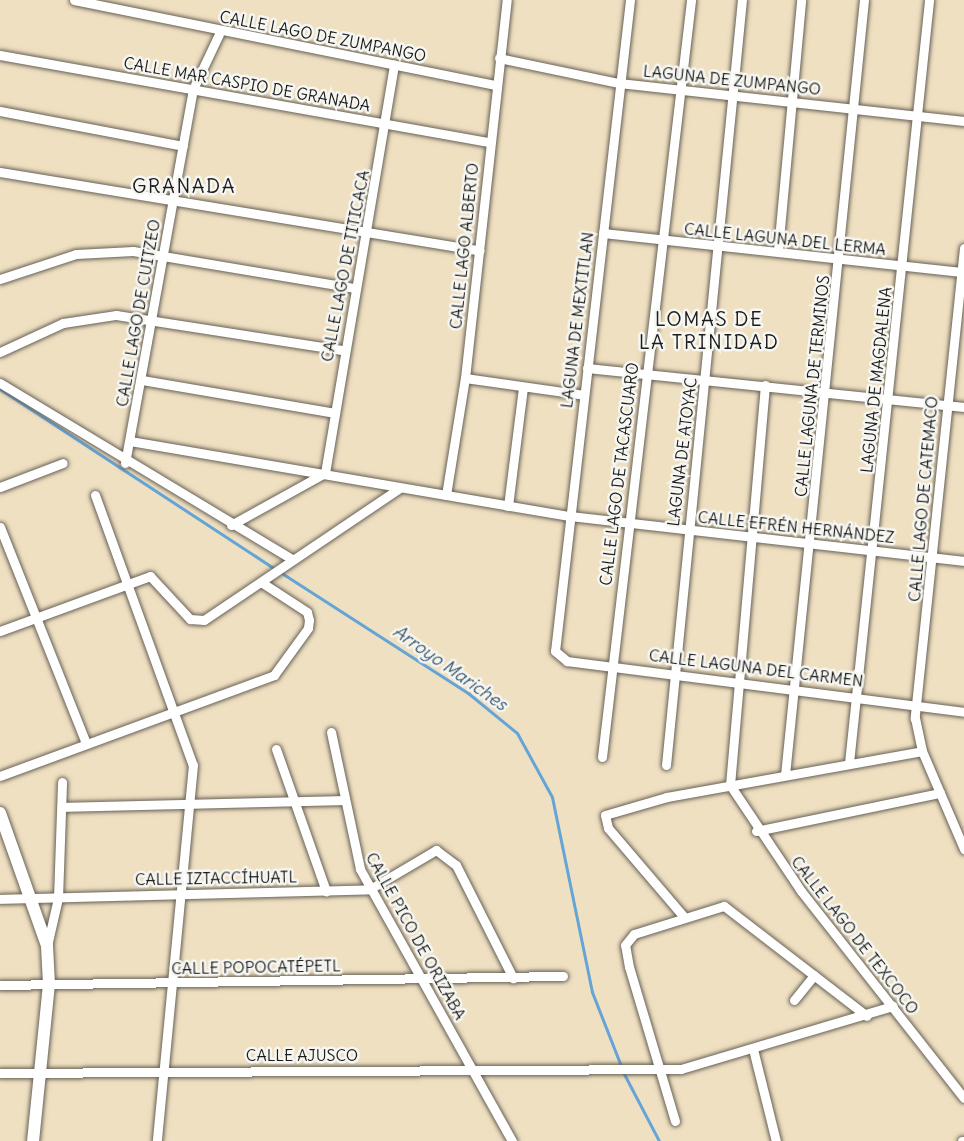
<!DOCTYPE html>
<meta charset="utf-8">
<style>
body{margin:0}
#map{position:relative;width:964px;height:1141px;overflow:hidden;background:#f0e0c2;font-family:Delius,sans-serif}
div>[style]{position:absolute}
.stream>*{height:3px;margin:-1.5px;padding:0 1.5px;transform-origin:1.5px;border-radius:1.5px;background:#64a4d7}
.roads{filter:drop-shadow(0 0 2px #666156) drop-shadow(0 0 2px #666156)}
.street>*{height:9px;margin:-4.5px;padding:0 4.5px;transform-origin:4.5px;border-radius:4.5px;background:#fff}
.secondary>*{height:12px;margin:-6px;padding:0 6px;transform-origin:6px;border-radius:6px;background:#fff}
span{translate:-50% -50%;white-space:nowrap;text-align:center;line-height:1.15;-webkit-text-stroke:5px #f6f6f2;paint-order:stroke}
.street-label{font-size:16px;color:#1c1c1c}
.water-label{font-size:18px;color:#3c5970;font-style:italic}
.quarter-label{font-size:20px;color:#1c1c1c;letter-spacing:1.5px}
</style>
<div id="map">
<div class="stream">
<i style="left:0;top:389px;width:329px;rotate:33.2deg"></i>
<i style="left:280px;top:572px;width:224px;rotate:32.8deg"></i>
<i style="left:468px;top:693px;width:63px;rotate:39.2deg"></i>
<i style="left:517px;top:733px;width:73px;rotate:61.3deg"></i>
<i style="left:552px;top:797px;width:199px;rotate:78.4deg"></i>
<i style="left:592px;top:992px;width:79px;rotate:68.6deg"></i>
<i style="left:623px;top:1072px;width:78px;rotate:62.4deg"></i>
</div>
<div class="roads">
<div class="street">
<i style="left:74px;top:0;width:429px;rotate:11.4deg"></i>
<i style="left:630px;top:0;width:655px;rotate:96.57deg"></i>
<i style="left:555px;top:651px;width:16px;rotate:40deg"></i>
<i style="left:567px;top:661px;width:400px;rotate:7.3deg"></i>
<i style="left:0;top:55px;width:498px;rotate:10.1deg"></i>
<i style="left:499px;top:58px;width:123px;rotate:11.8deg"></i>
<i style="left:619px;top:83px;width:347px;rotate:6.3deg"></i>
<i style="left:0;top:111px;width:186px;rotate:10.8deg"></i>
<i style="left:0;top:172px;width:486px;rotate:9.3deg"></i>
<i style="left:603px;top:233px;width:363px;rotate:6.2deg"></i>
<i style="left:964px;top:248px;width:473px;rotate:96deg"></i>
<i style="left:915px;top:718px;width:34px;rotate:78deg"></i>
<i style="left:922px;top:751px;width:107px;rotate:66.8deg"></i>
<i style="left:778px;top:250px;width:251px;rotate:-84.7deg"></i>
<i style="left:0;top:279px;width:80px;rotate:-18.2deg"></i>
<i style="left:76px;top:254px;width:57px;rotate:-3deg"></i>
<i style="left:133px;top:251px;width:225px;rotate:9.5deg"></i>
<i style="left:0;top:352px;width:69px;rotate:-24.7deg"></i>
<i style="left:63px;top:323px;width:54px;rotate:-8.6deg"></i>
<i style="left:116px;top:315px;width:230px;rotate:8.8deg"></i>
<i style="left:587px;top:368px;width:379px;rotate:5.9deg"></i>
<i style="left:465px;top:378px;width:120px;rotate:8.1deg"></i>
<i style="left:142px;top:380px;width:196px;rotate:9.7deg"></i>
<i style="left:0;top:383px;width:342px;rotate:31.1deg"></i>
<i style="left:765px;top:385px;width:402px;rotate:95deg"></i>
<i style="left:730px;top:785px;width:128px;rotate:56.2deg"></i>
<i style="left:801px;top:891px;width:263px;rotate:51.8deg"></i>
<i style="left:130px;top:441px;width:446px;rotate:9.7deg"></i>
<i style="left:570px;top:516px;width:397px;rotate:6.5deg"></i>
<i style="left:125px;top:463px;width:380px;rotate:-79.7deg"></i>
<i style="left:193px;top:89px;width:63px;rotate:-64.7deg"></i>
<i style="left:325px;top:473px;width:414px;rotate:-80.4deg"></i>
<i style="left:0;top:487px;width:67px;rotate:-20.9deg"></i>
<i style="left:95px;top:495px;width:287px;rotate:70.1deg"></i>
<i style="left:193px;top:765px;width:378px;rotate:95.5deg"></i>
<i style="left:446px;top:495px;width:119px;rotate:-80.8deg"></i>
<i style="left:465px;top:378px;width:380px;rotate:-83.7deg"></i>
<i style="left:508px;top:506px;width:120px;rotate:-82.8deg"></i>
<i style="left:231px;top:525px;width:107px;rotate:-29deg"></i>
<i style="left:0;top:527px;width:232px;rotate:68.3deg"></i>
<i style="left:0;top:631px;width:160px;rotate:-20.1deg"></i>
<i style="left:150px;top:576px;width:59px;rotate:47.1deg"></i>
<i style="left:190px;top:619px;width:14px;rotate:4deg"></i>
<i style="left:204px;top:620px;width:236px;rotate:-34deg"></i>
<i style="left:331px;top:732px;width:140px;rotate:78deg"></i>
<i style="left:360px;top:869px;width:312px;rotate:60.8deg"></i>
<i style="left:276px;top:749px;width:151px;rotate:70.6deg"></i>
<i style="left:602px;top:757px;width:762px;rotate:-83.29deg"></i>
<i style="left:849px;top:763px;width:767px;rotate:-84.01deg"></i>
<i style="left:666px;top:765px;width:769px;rotate:-84.33deg"></i>
<i style="left:785px;top:775px;width:779px;rotate:-84.18deg"></i>
<i style="left:0;top:776px;width:292px;rotate:-20.2deg"></i>
<i style="left:274px;top:675px;width:58px;rotate:-54.1deg"></i>
<i style="left:308px;top:628px;width:8px;rotate:-83deg"></i>
<i style="left:309px;top:620px;width:8px;rotate:-104deg"></i>
<i style="left:307px;top:612px;width:55px;rotate:-146.9deg"></i>
<i style="left:63px;top:807px;width:279px;rotate:-1.4deg"></i>
<i style="left:756px;top:831px;width:188px;rotate:-11.7deg"></i>
<i style="left:0;top:899px;width:370px;rotate:-1.5deg"></i>
<i style="left:370px;top:889px;width:77px;rotate:-30.6deg"></i>
<i style="left:436px;top:850px;width:25px;rotate:37deg"></i>
<i style="left:456px;top:865px;width:127px;rotate:63.2deg"></i>
<i style="left:684px;top:917px;width:117px;rotate:-130.5deg"></i>
<i style="left:608px;top:828px;width:13px;rotate:-103deg"></i>
<i style="left:605px;top:815px;width:65px;rotate:-16.2deg"></i>
<i style="left:667px;top:797px;width:259px;rotate:-10.2deg"></i>
<i style="left:47px;top:946px;width:49px;rotate:-77.1deg"></i>
<i style="left:58px;top:898px;width:116px;rotate:-88deg"></i>
<i style="left:0;top:985px;width:563px;rotate:-0.92deg"></i>
<i style="left:794px;top:1000px;width:32px;rotate:-51deg"></i>
<i style="left:753px;top:1049px;width:95px;rotate:76deg"></i>
<i style="left:0;top:1073px;width:681px;rotate:-0.34deg"></i>
<i style="left:681px;top:1069px;width:221px;rotate:-16.6deg"></i>
<i style="left:675px;top:1121px;width:161px;rotate:-106.6deg"></i>
<i style="left:629px;top:967px;width:22px;rotate:-100deg"></i>
<i style="left:625px;top:945px;width:14px;rotate:-51deg"></i>
<i style="left:634px;top:934px;width:94px;rotate:-17.3deg"></i>
<i style="left:724px;top:906px;width:180px;rotate:37.6deg"></i>
<i style="left:962px;top:1141px;width:2px"></i>
</div>
<div class="secondary">
<i style="left:0;top:813px;width:141px;rotate:70.5deg"></i>
<i style="left:47px;top:946px;width:38px;rotate:87deg"></i>
<i style="left:49px;top:984px;width:158px;rotate:95.8deg"></i>
</div>
</div>
<div class="street-label">
<span style="left:323px;top:36px;rotate:11deg">CALLE LAGO DE ZUMPANGO</span>
<span style="left:732px;top:80px;rotate:6deg">LAGUNA DE ZUMPANGO</span>
<span style="left:247px;top:84px;rotate:10deg">CALLE MAR CASPIO DE GRANADA</span>
<span style="left:785px;top:239px;rotate:6deg">CALLE LAGUNA DEL LERMA</span>
<span style="left:464px;top:246px;rotate:-84deg">CALLE LAGO ALBERTO</span>
<span style="left:345px;top:266px;rotate:-79deg">CALLE LAGO DE TITICACA</span>
<span style="left:138px;top:313px;rotate:-80deg">CALLE LAGO DE CUITZEO</span>
<span style="left:577px;top:320px;rotate:-83deg">LAGUNA DE MEXTITLAN</span>
<span style="left:876px;top:380px;rotate:-84deg">LAGUNA DE MAGDALENA</span>
<span style="left:812px;top:386px;rotate:-84deg">CALLE LAGUNA DE TERMINOS</span>
<span style="left:682px;top:452px;rotate:-83deg">LAGUNA DE ATOYAC</span>
<span style="left:619px;top:474px;rotate:-83deg">CALLE LAGO DE TACASCUARO</span>
<span style="left:923px;top:499px;rotate:-85deg">CALLE LAGO DE CATEMACO</span>
<span style="left:796px;top:527px;rotate:6deg">CALLE EFRÉN HERNÁNDEZ</span>
<span style="left:756px;top:668px;rotate:7deg">CALLE LAGUNA DEL CARMEN</span>
<span style="left:216px;top:878px;rotate:-1deg">CALLE IZTACCÍHUATL</span>
<span style="left:855px;top:935px;rotate:52deg">CALLE LAGO DE TEXCOCO</span>
<span style="left:416px;top:936px;rotate:61deg">CALLE PICO DE ORIZABA</span>
<span style="left:256px;top:967px;rotate:-1deg">CALLE POPOCATÉPETL</span>
<span style="left:302px;top:1055px">CALLE AJUSCO</span>
</div>
<div class="water-label">
<span style="left:450px;top:668px;rotate:35deg">Arroyo Mariches</span>
</div>
<div class="quarter-label">
<span style="left:184px;top:185px">GRANADA</span>
<span style="left:709px;top:330px">LOMAS DE<br>LA TRINIDAD</span>
</div>
</div>
